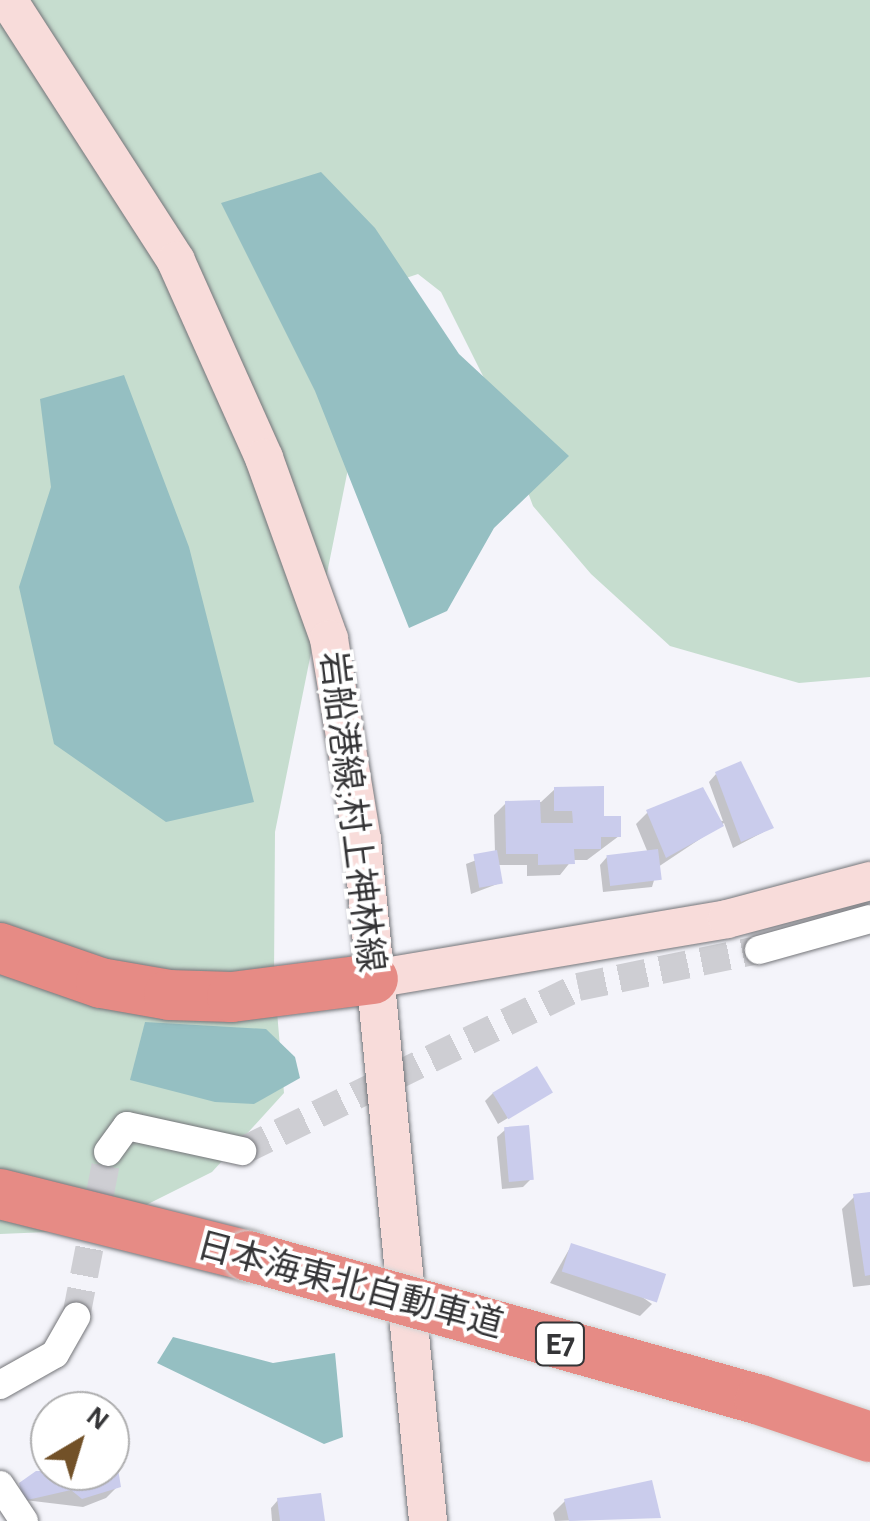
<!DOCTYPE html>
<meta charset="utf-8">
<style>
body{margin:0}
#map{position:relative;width:870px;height:1521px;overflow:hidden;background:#f4f4fa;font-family:"Alegreya Sans","Noto Sans JP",sans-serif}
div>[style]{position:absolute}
.green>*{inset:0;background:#c6ddcf}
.water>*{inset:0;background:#95bfc2}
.shadow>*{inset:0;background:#0003}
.building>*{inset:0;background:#caccec;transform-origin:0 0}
.street-tunnel>*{height:28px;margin-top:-14px;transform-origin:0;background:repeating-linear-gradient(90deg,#ceced3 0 28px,transparent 0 42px)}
.roads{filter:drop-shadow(0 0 2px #747579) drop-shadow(0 0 2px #747579)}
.street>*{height:28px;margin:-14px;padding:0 14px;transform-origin:14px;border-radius:14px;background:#fff}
.secondary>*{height:38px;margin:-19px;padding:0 19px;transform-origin:19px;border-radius:19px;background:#f8dcda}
.highway>*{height:50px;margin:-25px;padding:0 25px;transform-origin:25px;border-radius:25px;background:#e68b85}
.bridges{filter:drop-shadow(0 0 2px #d3d3d3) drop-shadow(0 0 2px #d3d3d3)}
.highway-bridge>*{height:50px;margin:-25px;padding:0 25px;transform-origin:25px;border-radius:25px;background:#e68b85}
span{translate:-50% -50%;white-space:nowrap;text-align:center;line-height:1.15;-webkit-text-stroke:8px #fff;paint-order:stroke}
.shield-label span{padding:2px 8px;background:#fff;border:2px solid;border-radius:8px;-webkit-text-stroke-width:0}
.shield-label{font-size:32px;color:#353537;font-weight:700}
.street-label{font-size:35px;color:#353537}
.north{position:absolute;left:30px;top:1391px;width:100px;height:100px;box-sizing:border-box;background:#fff;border:2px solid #aeaeaf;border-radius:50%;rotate:38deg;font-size:28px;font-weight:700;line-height:40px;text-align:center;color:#353537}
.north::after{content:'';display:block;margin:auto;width:35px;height:45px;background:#725128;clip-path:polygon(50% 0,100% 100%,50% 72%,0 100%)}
</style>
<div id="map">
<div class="green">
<i style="clip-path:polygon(0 0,870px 0,870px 677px,799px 683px,670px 646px,591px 574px,533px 506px,489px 388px,441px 292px,418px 274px,385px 285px,275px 832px,274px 977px,284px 1093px,212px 1172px,96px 1230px,0 1234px)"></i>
</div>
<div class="water">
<i style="clip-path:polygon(321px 172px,375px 228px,459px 354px,569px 456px,494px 528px,447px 611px,409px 628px,315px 391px,221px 203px)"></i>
<i style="clip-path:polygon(124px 375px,189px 547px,254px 802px,166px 822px,54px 744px,19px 587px,51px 487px,40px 399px)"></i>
<i style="clip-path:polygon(145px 1022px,266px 1029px,295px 1057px,300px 1078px,254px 1104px,215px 1102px,130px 1080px)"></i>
<i style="clip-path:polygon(173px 1337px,273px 1363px,335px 1353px,343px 1437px,324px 1444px,157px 1363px)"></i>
</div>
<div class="shadow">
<i style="clip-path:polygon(716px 774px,771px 828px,733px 848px,724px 823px,658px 867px,652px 887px,603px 892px,600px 865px,607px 857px,648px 853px,636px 824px,648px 812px,723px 821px,709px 782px)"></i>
<i style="clip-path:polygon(555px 789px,619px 836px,587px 860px,572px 860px,560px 875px,527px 876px,527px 865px,497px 865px,500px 883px,471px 894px,466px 864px,495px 853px,494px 815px,506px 803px,541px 802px)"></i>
<i style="clip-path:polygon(493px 1093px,550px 1093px,498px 1124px,485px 1101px)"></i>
<i style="clip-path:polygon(505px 1130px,531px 1179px,523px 1187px,502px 1189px,497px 1137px)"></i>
<i style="clip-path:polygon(870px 1194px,870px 1285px,853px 1287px,842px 1209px,854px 1197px)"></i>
<i style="clip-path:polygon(571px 1246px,652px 1304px,640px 1316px,550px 1283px)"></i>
<i style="clip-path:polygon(113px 1454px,118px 1486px,106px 1498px,83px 1507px,8px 1498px,54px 1471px,110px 1471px)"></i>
<i style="clip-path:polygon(278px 1500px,322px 1521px,272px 1521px,271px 1508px)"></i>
<i style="clip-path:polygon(565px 1501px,658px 1517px,555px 1521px,553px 1513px)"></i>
</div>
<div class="building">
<i style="clip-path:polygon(741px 761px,774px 828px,741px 842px,715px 772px)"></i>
<i style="clip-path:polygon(604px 786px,604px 816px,621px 816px,621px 837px,601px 837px,601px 849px,574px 849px,575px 864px,538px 865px,538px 854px,506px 854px,505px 801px,540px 800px,541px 823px,573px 823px,572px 811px,554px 811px,554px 787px)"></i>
<i style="clip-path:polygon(703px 787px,724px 826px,666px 858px,646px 810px)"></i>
<i style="left:658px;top:849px;width:31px;height:52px;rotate:83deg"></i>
<i style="left:497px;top:850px;width:34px;height:24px;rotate:80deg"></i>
<i style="left:537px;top:1066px;width:31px;height:52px;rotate:59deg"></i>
<i style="left:529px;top:1125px;width:55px;height:25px;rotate:85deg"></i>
<i style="clip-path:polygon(870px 1192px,870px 1275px,865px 1276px,853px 1194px)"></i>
<i style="left:571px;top:1243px;width:100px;height:30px;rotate:18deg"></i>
<i style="clip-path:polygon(115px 1451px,121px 1487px,82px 1499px,71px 1490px,23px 1501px,19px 1483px,36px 1471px,110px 1471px)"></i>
<i style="clip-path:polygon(652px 1480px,661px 1518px,569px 1521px,564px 1499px)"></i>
<i style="clip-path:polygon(321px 1493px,325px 1521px,280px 1521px,277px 1498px)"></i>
</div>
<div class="street-tunnel">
<i style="left:242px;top:1151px;width:374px;rotate:-26deg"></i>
<i style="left:578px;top:987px;width:185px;rotate:-11.6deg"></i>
<i style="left:76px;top:1317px;width:168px;rotate:-79deg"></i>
</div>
<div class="roads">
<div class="street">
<i style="left:759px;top:950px;width:115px;rotate:-15.6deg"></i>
<i style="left:108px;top:1152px;width:32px;rotate:-54deg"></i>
<i style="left:127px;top:1126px;width:118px;rotate:12.3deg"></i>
<i style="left:0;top:1385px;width:63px;rotate:-29.4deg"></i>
<i style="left:55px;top:1354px;width:43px;rotate:-60.4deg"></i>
<i style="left:0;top:1485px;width:43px;rotate:56.3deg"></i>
</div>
<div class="secondary">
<i style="left:8px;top:0;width:310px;rotate:57.2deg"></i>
<i style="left:176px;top:261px;width:216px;rotate:65.9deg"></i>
<i style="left:264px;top:458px;width:192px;rotate:70.2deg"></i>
<i style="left:329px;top:639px;width:204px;rotate:80.7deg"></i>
<i style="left:362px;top:840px;width:684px;rotate:84.46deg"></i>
<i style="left:373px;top:979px;width:359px;rotate:-9.6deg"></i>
<i style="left:727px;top:919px;width:148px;rotate:-14.9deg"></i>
</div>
<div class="highway">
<i style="left:0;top:948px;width:107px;rotate:19.1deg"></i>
<i style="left:101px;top:983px;width:69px;rotate:10deg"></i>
<i style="left:169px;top:995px;width:63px;rotate:1.8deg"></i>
<i style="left:232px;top:997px;width:142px;rotate:-7.3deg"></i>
<i style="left:0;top:1194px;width:256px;rotate:14deg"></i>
</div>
</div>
<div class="bridges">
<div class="highway-bridge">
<i style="left:248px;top:1256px;width:532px;rotate:15.71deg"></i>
<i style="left:760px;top:1400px;width:116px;rotate:18.6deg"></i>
</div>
</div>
<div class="shield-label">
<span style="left:560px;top:1344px">E7</span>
</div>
<div class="street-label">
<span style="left:351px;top:812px;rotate:83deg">岩船港線;村上神林線</span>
<span style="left:350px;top:1286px;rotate:15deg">日本海東北自動車道</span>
</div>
<div class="north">N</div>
</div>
